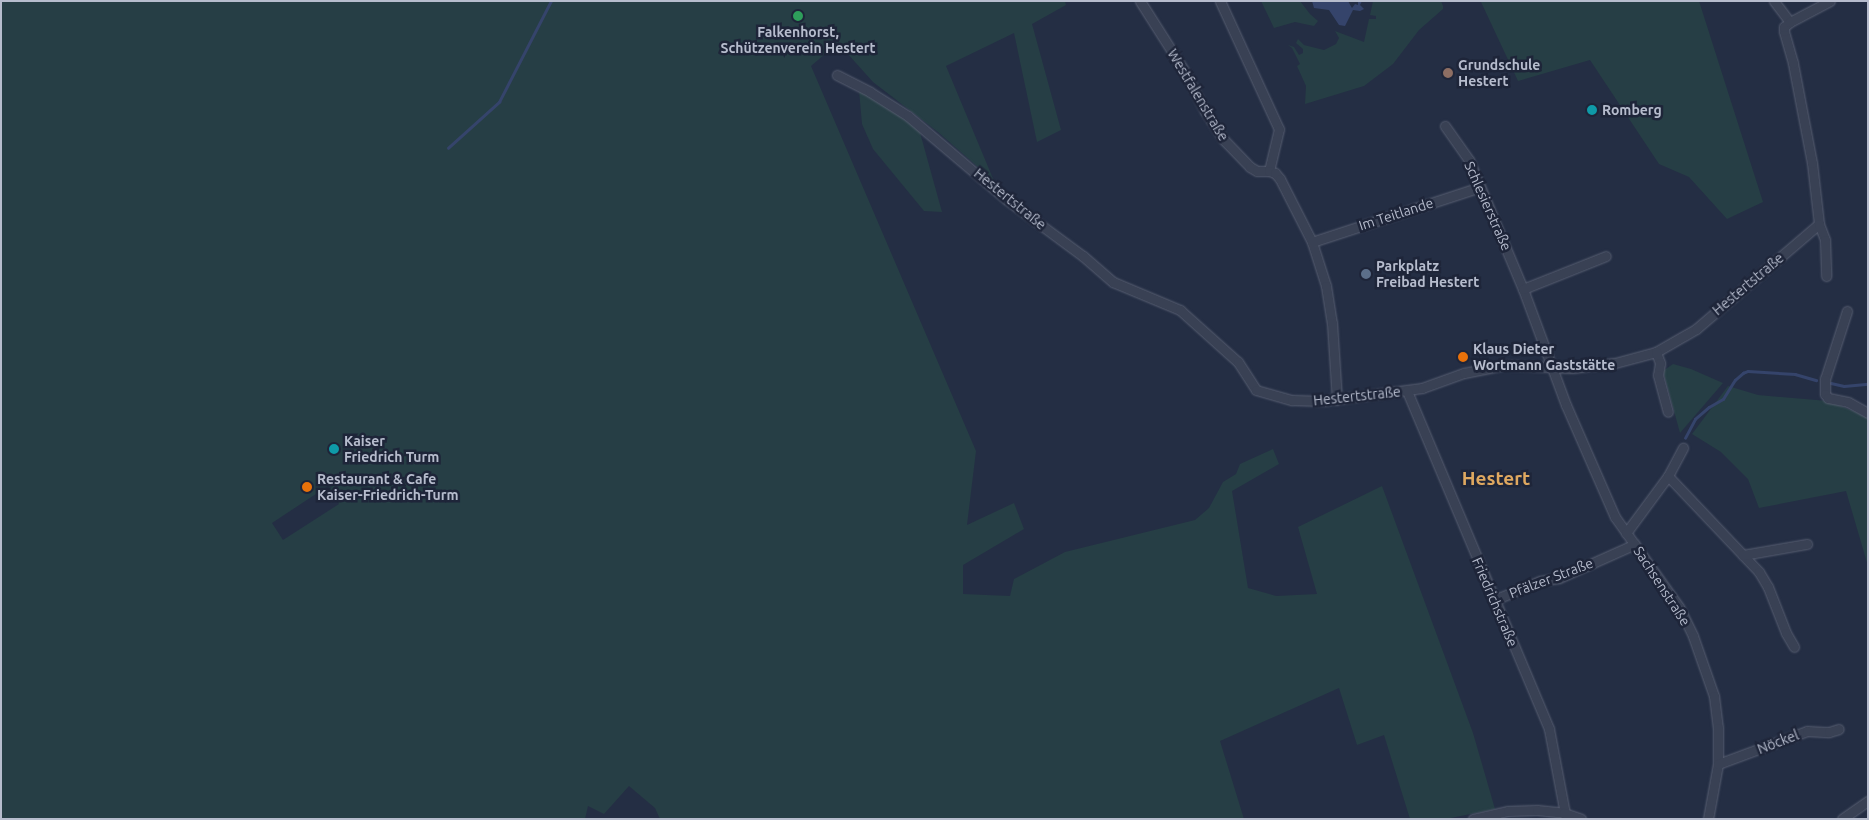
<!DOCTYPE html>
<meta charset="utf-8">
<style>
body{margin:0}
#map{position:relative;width:1869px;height:820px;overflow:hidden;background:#242e44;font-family:Ubuntu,sans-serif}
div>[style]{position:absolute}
.green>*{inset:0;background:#263e45}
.water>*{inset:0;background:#35446b}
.stream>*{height:2.5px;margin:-1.25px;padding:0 1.25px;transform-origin:1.25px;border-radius:1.25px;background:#35446b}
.roads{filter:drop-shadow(0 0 1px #575e71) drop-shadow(0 0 1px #575e71)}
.street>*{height:9px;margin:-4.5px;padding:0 4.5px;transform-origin:4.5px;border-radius:4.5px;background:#394154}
.dots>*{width:14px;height:14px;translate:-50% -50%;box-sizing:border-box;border:2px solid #1e2539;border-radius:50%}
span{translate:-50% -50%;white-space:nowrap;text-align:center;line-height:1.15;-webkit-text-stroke:5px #1e2539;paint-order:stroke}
.poi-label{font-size:14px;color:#b6bccd;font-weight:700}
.left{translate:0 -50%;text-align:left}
.street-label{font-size:14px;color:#b6bccd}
.district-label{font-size:19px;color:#dfa860;font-weight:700}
.frame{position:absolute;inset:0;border:2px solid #b6bccd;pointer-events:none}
</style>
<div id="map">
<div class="green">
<i style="clip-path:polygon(evenodd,1px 1px,1065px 1px,1066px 5px,1032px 24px,1061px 130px,1037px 142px,1014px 33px,946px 66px,994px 181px,938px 132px,873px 82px,838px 43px,811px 66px,976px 451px,967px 525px,1014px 503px,1024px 529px,963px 565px,963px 594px,1010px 596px,1014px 579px,1065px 552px,1195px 520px,1209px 508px,1223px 482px,1236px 474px,1240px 464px,1273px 449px,1279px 464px,1232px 491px,1248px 588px,1276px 596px,1317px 594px,1298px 527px,1382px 486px,1473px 733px,1495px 809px,1446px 819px,1410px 819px,1384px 735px,1357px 745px,1339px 688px,1220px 741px,1244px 819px,660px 819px,655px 808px,629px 786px,604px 814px,588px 806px,585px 819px,1px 819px,1px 1px,328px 486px,339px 504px,283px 540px,272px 523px,328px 486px)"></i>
<i style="clip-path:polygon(1261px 1px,1300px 1px,1310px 14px,1318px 21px,1314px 26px,1295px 22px,1274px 28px)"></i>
<i style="clip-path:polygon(1373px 1px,1441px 1px,1443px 6px,1443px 9px,1419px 30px,1393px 64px,1364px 86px,1305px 104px,1306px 86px,1297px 66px,1300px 64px,1292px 48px,1288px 45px,1294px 47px,1299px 55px,1303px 53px,1303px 49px,1296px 43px,1298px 39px,1304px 45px,1324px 50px,1336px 44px,1339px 38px,1335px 31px,1364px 42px,1369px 19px,1376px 19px,1376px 16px,1370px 15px)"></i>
<i style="clip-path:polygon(1699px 1px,1763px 202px,1727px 219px,1689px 177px,1659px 164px,1590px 60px,1518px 81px,1481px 2px)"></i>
<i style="clip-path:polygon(859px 90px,919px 129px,942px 212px,924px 211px,873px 149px,862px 124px)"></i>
<i style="clip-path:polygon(1673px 364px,1691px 369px,1723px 383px,1680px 433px,1663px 371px)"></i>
<i style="clip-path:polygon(1728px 386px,1758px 395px,1828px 401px,1868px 417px,1868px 566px,1846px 491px,1759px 508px,1748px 479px,1721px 452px,1692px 434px)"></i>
</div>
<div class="water">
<i style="clip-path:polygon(1312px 1px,1348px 1px,1352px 8px,1355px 4px,1358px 5px,1358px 1px,1362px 1px,1360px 5px,1364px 9px,1360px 11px,1353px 10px,1345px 26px,1339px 25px,1329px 10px,1314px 8px)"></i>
</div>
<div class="stream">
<i style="left:448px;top:148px;width:69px;rotate:-42deg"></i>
<i style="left:499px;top:102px;width:114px;rotate:-62.8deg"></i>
<i style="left:1831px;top:383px;width:13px;rotate:13deg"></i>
<i style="left:1844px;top:386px;width:24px;rotate:-5deg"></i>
<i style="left:1685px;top:438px;width:21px;rotate:-62deg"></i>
<i style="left:1695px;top:419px;width:18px;rotate:-41deg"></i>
<i style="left:1709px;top:407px;width:16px;rotate:-30deg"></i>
<i style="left:1723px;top:399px;width:22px;rotate:-58deg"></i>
<i style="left:1735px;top:380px;width:11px;rotate:-41deg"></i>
<i style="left:1743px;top:373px;width:5px;rotate:-22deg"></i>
<i style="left:1748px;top:371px;width:47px;rotate:3.7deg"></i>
<i style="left:1795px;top:374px;width:22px;rotate:16deg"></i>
</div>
<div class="roads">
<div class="street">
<i style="left:1140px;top:1px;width:84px;rotate:57.6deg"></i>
<i style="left:1185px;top:72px;width:44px;rotate:62.9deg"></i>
<i style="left:1205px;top:111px;width:35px;rotate:57deg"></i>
<i style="left:1224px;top:140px;width:37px;rotate:46deg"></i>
<i style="left:1250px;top:167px;width:8px;rotate:30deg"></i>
<i style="left:1257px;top:171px;width:12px"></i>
<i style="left:1220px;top:1px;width:141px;rotate:65.3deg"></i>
<i style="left:1279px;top:129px;width:43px;rotate:103.4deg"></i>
<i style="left:1269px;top:171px;width:6px;rotate:18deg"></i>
<i style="left:1275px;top:173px;width:8px;rotate:50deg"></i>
<i style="left:1280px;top:179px;width:71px;rotate:63.1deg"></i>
<i style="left:1312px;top:242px;width:46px;rotate:72.3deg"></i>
<i style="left:1326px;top:286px;width:37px;rotate:81deg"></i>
<i style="left:1332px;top:323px;width:77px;rotate:86.3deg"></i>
<i style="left:1774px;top:1px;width:26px;rotate:53deg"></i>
<i style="left:837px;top:75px;width:37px;rotate:27deg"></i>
<i style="left:870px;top:92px;width:45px;rotate:32.3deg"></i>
<i style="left:908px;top:116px;width:130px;rotate:40.3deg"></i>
<i style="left:1007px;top:200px;width:94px;rotate:36.4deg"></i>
<i style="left:1083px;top:256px;width:40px;rotate:41deg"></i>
<i style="left:1113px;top:282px;width:73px;rotate:22.7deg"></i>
<i style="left:1180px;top:310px;width:78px;rotate:41.9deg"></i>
<i style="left:1238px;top:362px;width:33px;rotate:57deg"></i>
<i style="left:1256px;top:390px;width:37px;rotate:16deg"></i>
<i style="left:1292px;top:400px;width:31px;rotate:2deg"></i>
<i style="left:1323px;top:401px;width:100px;rotate:-7.5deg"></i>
<i style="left:1422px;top:388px;width:45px;rotate:-19.7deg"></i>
<i style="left:1464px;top:373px;width:41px;rotate:-11.3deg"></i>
<i style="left:1504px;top:365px;width:68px;rotate:2.5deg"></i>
<i style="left:1572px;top:368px;width:43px;rotate:-6.6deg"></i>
<i style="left:1615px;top:363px;width:42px;rotate:-15deg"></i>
<i style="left:1656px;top:352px;width:46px;rotate:-29.9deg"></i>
<i style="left:1696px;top:329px;width:162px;rotate:-40.5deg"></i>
<i style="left:1819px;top:224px;width:61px;rotate:-96.5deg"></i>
<i style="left:1812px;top:163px;width:102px;rotate:-100.8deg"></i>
<i style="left:1793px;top:63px;width:33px;rotate:-106deg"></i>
<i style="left:1784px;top:31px;width:4px;rotate:-90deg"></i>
<i style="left:1784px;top:27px;width:8px;rotate:-40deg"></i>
<i style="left:1790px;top:22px;width:45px;rotate:-27.7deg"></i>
<i style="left:1445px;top:126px;width:42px;rotate:54.8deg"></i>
<i style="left:1469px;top:160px;width:140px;rotate:67.3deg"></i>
<i style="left:1523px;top:289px;width:124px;rotate:69.7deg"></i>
<i style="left:1566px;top:405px;width:122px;rotate:66.4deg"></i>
<i style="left:1615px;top:517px;width:110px;rotate:54.6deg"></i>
<i style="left:1679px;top:607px;width:32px;rotate:64deg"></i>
<i style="left:1693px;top:636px;width:64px;rotate:70.7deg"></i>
<i style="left:1714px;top:696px;width:32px;rotate:83deg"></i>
<i style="left:1718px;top:728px;width:36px;rotate:90deg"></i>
<i style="left:1718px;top:764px;width:56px;rotate:100.3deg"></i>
<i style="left:1819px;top:224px;width:17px;rotate:69deg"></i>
<i style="left:1825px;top:240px;width:36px;rotate:88deg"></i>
<i style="left:1312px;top:242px;width:177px;rotate:-18.1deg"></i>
<i style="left:1523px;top:289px;width:89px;rotate:-21.7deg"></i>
<i style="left:1847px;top:311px;width:71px;rotate:107.9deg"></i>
<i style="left:1825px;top:379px;width:15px;rotate:90deg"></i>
<i style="left:1825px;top:394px;width:5px;rotate:53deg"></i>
<i style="left:1828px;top:398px;width:20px;rotate:11deg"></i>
<i style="left:1848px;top:402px;width:23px;rotate:29deg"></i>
<i style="left:1656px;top:352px;width:12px;rotate:70deg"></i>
<i style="left:1660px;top:363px;width:12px;rotate:99deg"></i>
<i style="left:1658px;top:375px;width:38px;rotate:75deg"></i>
<i style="left:1407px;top:391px;width:367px;rotate:67.2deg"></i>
<i style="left:1549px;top:729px;width:92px;rotate:79.3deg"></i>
<i style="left:1668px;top:476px;width:132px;rotate:46.5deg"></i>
<i style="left:1759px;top:572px;width:17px;rotate:59deg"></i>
<i style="left:1768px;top:587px;width:49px;rotate:68.6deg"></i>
<i style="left:1786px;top:633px;width:16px;rotate:60deg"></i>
<i style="left:1626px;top:533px;width:71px;rotate:-53.6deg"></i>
<i style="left:1668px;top:476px;width:32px;rotate:-62deg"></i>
<i style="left:1743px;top:555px;width:65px;rotate:-9.8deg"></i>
<i style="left:1494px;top:600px;width:50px;rotate:-22.4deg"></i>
<i style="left:1540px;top:581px;width:19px;rotate:-9deg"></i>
<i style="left:1559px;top:578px;width:83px;rotate:-24.1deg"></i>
<i style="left:1718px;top:764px;width:95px;rotate:-20.3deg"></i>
<i style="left:1807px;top:731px;width:22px;rotate:3deg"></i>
<i style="left:1829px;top:732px;width:10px;rotate:-17deg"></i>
<i style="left:1473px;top:819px;width:36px;rotate:-13deg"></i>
<i style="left:1508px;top:811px;width:29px;rotate:-2deg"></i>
<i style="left:1537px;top:810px;width:27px;rotate:6deg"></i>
<i style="left:1564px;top:813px;width:18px;rotate:19deg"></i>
<i style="left:1842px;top:819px;width:32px;rotate:-35deg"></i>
</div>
</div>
<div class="dots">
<i style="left:798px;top:16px;background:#2e9e5b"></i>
<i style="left:1448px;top:73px;background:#8d6e63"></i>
<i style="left:1592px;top:110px;background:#0f9aa8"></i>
<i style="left:1366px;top:274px;background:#5c6f8a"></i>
<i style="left:1463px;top:357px;background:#e8710a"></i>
<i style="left:334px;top:449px;background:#0f9aa8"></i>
<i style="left:307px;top:487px;background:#e8710a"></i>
</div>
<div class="poi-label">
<span style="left:798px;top:40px">Falkenhorst,<br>Schützenverein Hestert</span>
<span class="left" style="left:1458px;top:73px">Grundschule<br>Hestert</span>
<span class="left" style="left:1602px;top:110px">Romberg</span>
<span class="left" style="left:1376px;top:274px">Parkplatz<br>Freibad Hestert</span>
<span class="left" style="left:1473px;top:357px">Klaus Dieter<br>Wortmann Gaststätte</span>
<span class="left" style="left:344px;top:449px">Kaiser<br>Friedrich Turm</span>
<span class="left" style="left:317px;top:487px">Restaurant &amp; Cafe<br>Kaiser-Friedrich-Turm</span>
</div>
<div class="street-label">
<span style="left:1198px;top:95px;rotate:59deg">Westfalenstraße</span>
<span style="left:1010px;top:199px;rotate:39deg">Hestertstraße</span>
<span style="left:1488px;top:206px;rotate:66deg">Schlesierstraße</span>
<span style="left:1396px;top:214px;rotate:-18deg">Im Teitlande</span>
<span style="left:1748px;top:284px;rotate:-40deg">Hestertstraße</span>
<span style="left:1357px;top:396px;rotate:-6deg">Hestertstraße</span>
<span style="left:1551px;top:578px;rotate:-21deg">Pfälzer Straße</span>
<span style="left:1662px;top:586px;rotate:57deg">Sachsenstraße</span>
<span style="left:1495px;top:602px;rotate:67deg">Friedrichstraße</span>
<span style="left:1778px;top:742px;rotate:-21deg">Nöckel</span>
</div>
<div class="district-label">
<span style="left:1496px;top:479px">Hestert</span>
</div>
<div class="frame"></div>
</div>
